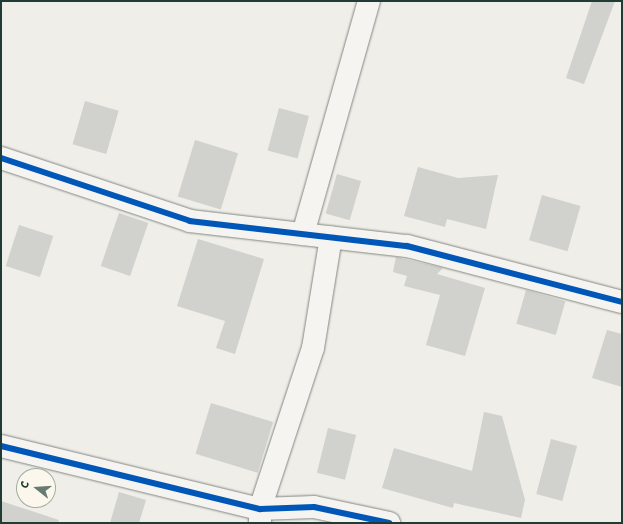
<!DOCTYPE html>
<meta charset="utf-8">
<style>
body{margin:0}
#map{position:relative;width:623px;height:524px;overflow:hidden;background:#efeee8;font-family:"Shantell Sans",sans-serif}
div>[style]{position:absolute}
.building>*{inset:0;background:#d1d1cd;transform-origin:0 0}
.roads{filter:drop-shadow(0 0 1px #828783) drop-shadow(0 0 1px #828783)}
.minor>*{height:22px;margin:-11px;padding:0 11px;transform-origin:11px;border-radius:11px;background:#f5f4f0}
.cycleway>*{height:6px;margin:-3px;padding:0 3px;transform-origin:3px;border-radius:3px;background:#0057b8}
span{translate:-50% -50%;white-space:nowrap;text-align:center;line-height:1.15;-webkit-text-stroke:4px #fbf7ec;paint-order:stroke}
.frame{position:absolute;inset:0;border:2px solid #1f3d34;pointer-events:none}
.north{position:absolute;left:16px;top:468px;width:40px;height:40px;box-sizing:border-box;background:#fbf7ec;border:1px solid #a3ada2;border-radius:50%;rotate:287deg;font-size:11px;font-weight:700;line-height:16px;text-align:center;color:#1f3d34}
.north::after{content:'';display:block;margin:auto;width:14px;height:18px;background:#687b73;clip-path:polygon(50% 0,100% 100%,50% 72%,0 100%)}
</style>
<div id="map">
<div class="building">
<i style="clip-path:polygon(592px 1px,615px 1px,584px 84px,566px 78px)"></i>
<i style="left:85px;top:101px;width:35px;height:45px;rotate:16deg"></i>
<i style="left:279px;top:108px;width:31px;height:44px;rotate:15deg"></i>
<i style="left:195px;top:140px;width:45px;height:59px;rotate:17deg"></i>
<i style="clip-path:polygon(418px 167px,458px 178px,498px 175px,486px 229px,447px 219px,445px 227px,404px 216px)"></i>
<i style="left:337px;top:174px;width:25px;height:41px;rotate:16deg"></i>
<i style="left:542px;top:195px;width:40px;height:47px;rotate:16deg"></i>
<i style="left:119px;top:213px;width:31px;height:56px;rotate:19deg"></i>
<i style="left:19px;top:225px;width:36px;height:43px;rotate:18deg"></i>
<i style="clip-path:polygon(198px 239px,264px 259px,235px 354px,216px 348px,225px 321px,177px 306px)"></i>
<i style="clip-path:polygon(396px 257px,443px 268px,437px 274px,485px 288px,465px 356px,426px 345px,440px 295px,404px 286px,407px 276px,393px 272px)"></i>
<i style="left:526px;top:290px;width:41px;height:35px;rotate:16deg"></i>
<i style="clip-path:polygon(607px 330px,622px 334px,622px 387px,592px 378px)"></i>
<i style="left:211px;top:403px;width:65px;height:53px;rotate:17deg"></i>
<i style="clip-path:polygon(484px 412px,502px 416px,525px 500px,521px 518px,454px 503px,453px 508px,382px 488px,394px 448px,472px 471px)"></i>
<i style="left:328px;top:428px;width:29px;height:46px;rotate:14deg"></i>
<i style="left:551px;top:439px;width:27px;height:57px;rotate:15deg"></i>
<i style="clip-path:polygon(119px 492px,146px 500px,139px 523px,110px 523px)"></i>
<i style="clip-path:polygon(1px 501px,59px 520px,58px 523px,1px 523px)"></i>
</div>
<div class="roads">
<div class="minor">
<i style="left:1px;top:158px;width:199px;rotate:18.4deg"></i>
<i style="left:190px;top:221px;width:218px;rotate:6.6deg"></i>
<i style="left:407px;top:246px;width:222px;rotate:14.6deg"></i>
<i style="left:303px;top:234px;width:242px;rotate:-74.2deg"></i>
<i style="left:1px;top:446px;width:267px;rotate:13.7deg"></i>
<i style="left:260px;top:509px;width:54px;rotate:-2.1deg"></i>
<i style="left:314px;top:507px;width:77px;rotate:12deg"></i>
<i style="left:260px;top:522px;width:13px;rotate:-90deg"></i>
<i style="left:260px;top:509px;width:169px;rotate:-71.8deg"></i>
<i style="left:313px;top:348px;width:112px;rotate:-80.8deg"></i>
</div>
</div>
<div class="cycleway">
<i style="left:1px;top:158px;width:199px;rotate:18.4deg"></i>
<i style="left:190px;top:221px;width:218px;rotate:6.6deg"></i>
<i style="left:407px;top:246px;width:222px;rotate:14.6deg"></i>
<i style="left:1px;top:446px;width:267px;rotate:13.7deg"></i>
<i style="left:260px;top:509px;width:54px;rotate:-2.1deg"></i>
<i style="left:314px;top:507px;width:77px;rotate:12deg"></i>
</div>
<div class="frame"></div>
<div class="north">С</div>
</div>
